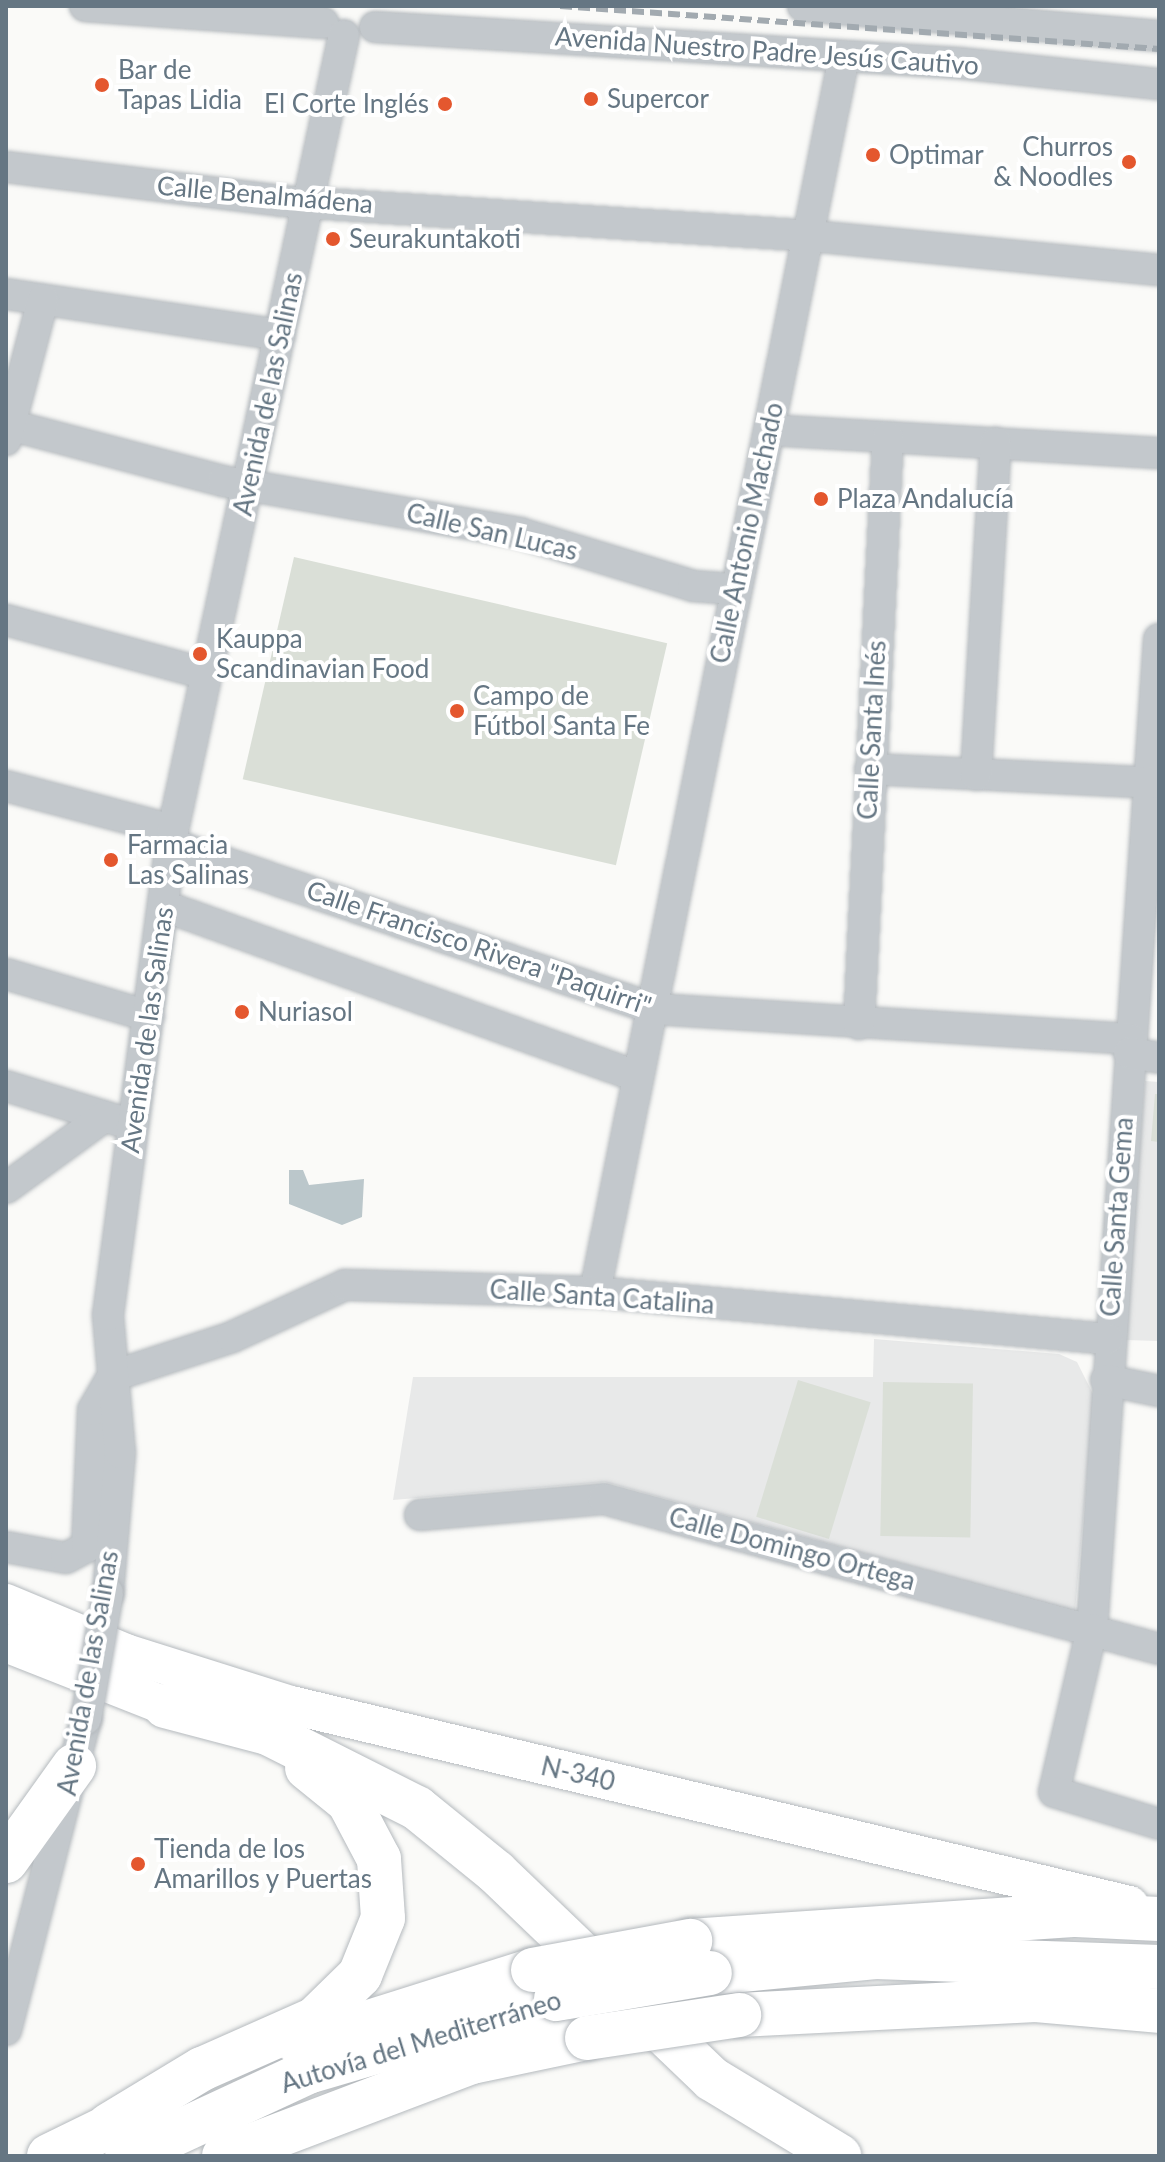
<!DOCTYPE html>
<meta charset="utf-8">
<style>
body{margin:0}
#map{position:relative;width:1165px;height:2162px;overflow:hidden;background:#fafaf8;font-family:Lato,sans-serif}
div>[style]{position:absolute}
.built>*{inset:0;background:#e8e9e9}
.green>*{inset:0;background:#dadfd7;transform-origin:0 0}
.water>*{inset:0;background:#bbc7cb}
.roads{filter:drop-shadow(0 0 2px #b5babe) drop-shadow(0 0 2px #b5babe)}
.minor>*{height:30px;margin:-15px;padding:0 15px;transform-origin:15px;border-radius:15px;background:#c3c8cc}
.major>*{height:38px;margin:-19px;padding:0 19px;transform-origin:19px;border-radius:19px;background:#fff}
.highway>*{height:44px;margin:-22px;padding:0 22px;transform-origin:22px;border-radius:22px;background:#fff}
.rail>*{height:6px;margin-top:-3px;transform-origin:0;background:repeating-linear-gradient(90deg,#a2aab0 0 12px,transparent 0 18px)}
.bridges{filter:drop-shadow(0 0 2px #b4b9bd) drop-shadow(0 0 2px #b4b9bd)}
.minor-bridge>*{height:30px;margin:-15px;padding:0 15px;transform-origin:15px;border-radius:15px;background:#c3c8cc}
.highway-bridge>*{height:44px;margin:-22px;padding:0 22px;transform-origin:22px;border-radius:22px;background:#fff}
.dots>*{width:22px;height:22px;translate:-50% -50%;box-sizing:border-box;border:4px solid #fff;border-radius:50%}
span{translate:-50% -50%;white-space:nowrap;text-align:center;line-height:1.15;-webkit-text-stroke:8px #fff;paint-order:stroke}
.street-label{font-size:26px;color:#657683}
.poi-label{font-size:26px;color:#657683}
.left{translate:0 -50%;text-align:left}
.right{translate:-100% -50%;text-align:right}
.frame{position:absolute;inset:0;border:8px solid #657683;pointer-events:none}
</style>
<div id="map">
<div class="built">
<i style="clip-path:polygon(1145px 1081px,1159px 1082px,1159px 1341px,1125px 1340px)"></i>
<i style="clip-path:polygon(874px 1339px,1059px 1354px,1077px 1362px,1094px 1396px,1075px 1611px,605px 1482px,393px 1500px,413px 1377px,873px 1377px)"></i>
</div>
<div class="green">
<i style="left:294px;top:557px;width:383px;height:228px;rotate:13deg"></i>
<i style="clip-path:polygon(1155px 1094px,1159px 1094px,1159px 1142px,1151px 1141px)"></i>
<i style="left:798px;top:1380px;width:76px;height:143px;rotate:17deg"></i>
<i style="left:883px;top:1382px;width:90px;height:154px;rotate:1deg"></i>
</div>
<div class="water">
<i style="clip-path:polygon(289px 1170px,303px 1170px,309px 1185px,364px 1179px,362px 1217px,342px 1225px,289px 1204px)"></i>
</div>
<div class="roads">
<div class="minor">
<i style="left:85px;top:6px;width:239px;rotate:4.1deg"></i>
<i style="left:803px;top:6px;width:357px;rotate:4.8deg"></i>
<i style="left:375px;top:27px;width:584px;rotate:3.53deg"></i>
<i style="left:958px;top:63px;width:202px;rotate:6deg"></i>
<i style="left:6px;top:167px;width:277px;rotate:7deg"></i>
<i style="left:281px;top:201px;width:532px;rotate:3.77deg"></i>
<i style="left:812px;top:236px;width:349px;rotate:5.6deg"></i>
<i style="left:6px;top:294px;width:277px;rotate:8.5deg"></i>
<i style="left:6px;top:424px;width:224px;rotate:14.7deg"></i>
<i style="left:223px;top:481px;width:302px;rotate:9.9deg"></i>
<i style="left:520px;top:533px;width:181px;rotate:17deg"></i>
<i style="left:693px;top:586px;width:40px;rotate:4.3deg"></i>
<i style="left:769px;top:430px;width:391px;rotate:3.4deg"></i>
<i style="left:6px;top:440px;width:145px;rotate:-75.2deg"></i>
<i style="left:6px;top:620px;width:204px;rotate:15.1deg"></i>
<i style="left:1159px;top:639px;width:992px;rotate:93.87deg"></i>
<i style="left:1092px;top:1629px;width:167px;rotate:103.1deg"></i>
<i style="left:1054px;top:1792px;width:110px;rotate:16.9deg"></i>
<i style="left:870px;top:769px;width:289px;rotate:2.8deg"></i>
<i style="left:976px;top:775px;width:333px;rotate:-86.6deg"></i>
<i style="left:6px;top:786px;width:173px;rotate:14.8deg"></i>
<i style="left:171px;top:844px;width:510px;rotate:18.86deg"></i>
<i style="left:654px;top:1009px;width:477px;rotate:3.6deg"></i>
<i style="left:164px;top:906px;width:502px;rotate:19.81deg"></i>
<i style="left:6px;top:974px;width:149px;rotate:16.4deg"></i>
<i style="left:859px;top:1024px;width:588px;rotate:-87.17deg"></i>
<i style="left:1129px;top:1053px;width:30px;rotate:9deg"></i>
<i style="left:6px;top:1086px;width:133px;rotate:17.1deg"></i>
<i style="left:6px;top:1188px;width:122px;rotate:-36deg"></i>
<i style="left:595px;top:1292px;width:1260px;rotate:-78.6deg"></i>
<i style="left:1106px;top:1380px;width:54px;rotate:11.7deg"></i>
<i style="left:420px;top:1515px;width:185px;rotate:-5deg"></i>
<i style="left:604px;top:1499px;width:575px;rotate:15.12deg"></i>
<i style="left:6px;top:1547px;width:61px;rotate:10.4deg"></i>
<i style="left:66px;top:1558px;width:24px;rotate:-28deg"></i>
<i style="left:87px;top:1547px;width:137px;rotate:-87.5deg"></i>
<i style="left:93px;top:1410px;width:39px;rotate:-60deg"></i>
<i style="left:113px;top:1376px;width:125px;rotate:-18.1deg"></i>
<i style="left:232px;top:1337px;width:124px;rotate:-24.7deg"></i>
<i style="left:345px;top:1285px;width:250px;rotate:1.6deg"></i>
<i style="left:595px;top:1292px;width:515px;rotate:5.23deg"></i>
<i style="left:108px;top:1593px;width:141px;rotate:-85.1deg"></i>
<i style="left:120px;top:1453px;width:139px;rotate:-95deg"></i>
<i style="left:108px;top:1315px;width:489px;rotate:-82.4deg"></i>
<i style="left:173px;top:830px;width:813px;rotate:-77.86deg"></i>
<i style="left:6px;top:2030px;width:321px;rotate:-75.6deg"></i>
</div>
<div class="major">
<i style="left:6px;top:1603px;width:130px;rotate:22.6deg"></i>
<i style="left:126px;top:1653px;width:173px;rotate:17.5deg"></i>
<i style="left:291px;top:1705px;width:862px;rotate:13.42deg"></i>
<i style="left:6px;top:1643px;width:171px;rotate:21.6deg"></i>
</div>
<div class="highway">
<i style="left:165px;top:1706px;width:106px;rotate:14.7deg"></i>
<i style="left:268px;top:1733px;width:167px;rotate:26.7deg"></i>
<i style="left:417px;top:1808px;width:102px;rotate:39deg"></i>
<i style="left:496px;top:1872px;width:299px;rotate:43.8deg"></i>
<i style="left:712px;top:2079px;width:149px;rotate:31.2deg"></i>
<i style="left:6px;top:1861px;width:117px;rotate:-54.4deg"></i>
<i style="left:690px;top:1941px;width:387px;rotate:-3.9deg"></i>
<i style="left:1076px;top:1915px;width:83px;rotate:2.8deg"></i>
<i style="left:710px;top:1973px;width:166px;rotate:-5.5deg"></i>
<i style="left:875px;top:1957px;width:284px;rotate:2deg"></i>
<i style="left:739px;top:2015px;width:297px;rotate:-2.9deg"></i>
<i style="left:1036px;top:2000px;width:123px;rotate:5.1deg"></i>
<i style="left:299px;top:2044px;width:245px;rotate:-17.5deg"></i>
<i style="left:109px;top:2125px;width:109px;rotate:-31.1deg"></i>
<i style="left:202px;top:2069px;width:124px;rotate:-23.9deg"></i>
<i style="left:315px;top:2019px;width:63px;rotate:-44.4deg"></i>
<i style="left:360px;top:1975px;width:61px;rotate:-68deg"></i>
<i style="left:383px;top:1918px;width:59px;rotate:-93.9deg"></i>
<i style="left:379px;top:1859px;width:64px;rotate:-117.8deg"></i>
<i style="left:349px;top:1802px;width:54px;rotate:-141deg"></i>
<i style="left:49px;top:2156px;width:98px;rotate:-26deg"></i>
<i style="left:127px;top:2156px;width:200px;rotate:-24.9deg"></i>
<i style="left:308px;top:2072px;width:259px;rotate:-16.4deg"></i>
<i style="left:224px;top:2156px;width:265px;rotate:-20.8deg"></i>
<i style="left:472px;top:2062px;width:117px;rotate:-11.8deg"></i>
</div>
</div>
<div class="rail">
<i style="left:560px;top:6px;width:601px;rotate:4.11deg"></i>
</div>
<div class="bridges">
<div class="minor-bridge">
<i style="left:86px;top:1719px;width:128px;rotate:-80.1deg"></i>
</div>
<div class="highway-bridge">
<i style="left:533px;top:1970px;width:160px;rotate:-10.5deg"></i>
<i style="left:556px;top:1999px;width:156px;rotate:-9.6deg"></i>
<i style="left:587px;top:2038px;width:154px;rotate:-8.6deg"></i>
</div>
</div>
<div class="dots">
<i style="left:102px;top:85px;background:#e4572e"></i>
<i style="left:591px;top:99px;background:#e4572e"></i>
<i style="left:445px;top:104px;background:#e4572e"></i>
<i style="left:873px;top:155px;background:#e4572e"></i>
<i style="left:1129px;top:162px;background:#e4572e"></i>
<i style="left:333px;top:239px;background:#e4572e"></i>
<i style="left:821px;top:499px;background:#e4572e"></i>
<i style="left:200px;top:654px;background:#e4572e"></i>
<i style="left:457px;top:711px;background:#e4572e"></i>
<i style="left:111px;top:860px;background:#e4572e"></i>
<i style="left:242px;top:1012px;background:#e4572e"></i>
<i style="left:138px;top:1864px;background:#e4572e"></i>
</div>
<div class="street-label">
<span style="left:767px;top:51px;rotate:4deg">Avenida Nuestro Padre Jesús Cautivo</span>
<span style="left:265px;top:195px;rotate:5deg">Calle Benalmádena</span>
<span style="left:268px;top:394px;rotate:-78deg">Avenida de las Salinas</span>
<span style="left:492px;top:532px;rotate:13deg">Calle San Lucas</span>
<span style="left:747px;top:533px;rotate:-78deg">Calle Antonio Machado</span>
<span style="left:872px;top:730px;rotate:-87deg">Calle Santa Inés</span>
<span style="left:479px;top:948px;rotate:19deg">Calle Francisco Rivera "Paquirri"</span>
<span style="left:147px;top:1030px;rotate:-82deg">Avenida de las Salinas</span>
<span style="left:1117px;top:1217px;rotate:-86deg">Calle Santa Gema</span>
<span style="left:602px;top:1297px;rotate:4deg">Calle Santa Catalina</span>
<span style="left:792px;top:1549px;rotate:15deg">Calle Domingo Ortega</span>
<span style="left:88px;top:1673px;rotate:-80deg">Avenida de las Salinas</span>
<span style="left:578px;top:1774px;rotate:13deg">N-340</span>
<span style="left:421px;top:2042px;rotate:-17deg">Autovía del Mediterráneo</span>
</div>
<div class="poi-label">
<span class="left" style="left:118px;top:85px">Bar de<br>Tapas Lidia</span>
<span class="left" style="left:607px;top:99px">Supercor</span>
<span class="right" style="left:429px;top:104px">El Corte Inglés</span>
<span class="right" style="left:1113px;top:162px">Churros<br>&amp; Noodles</span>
<span class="left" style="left:889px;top:155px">Optimar</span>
<span class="left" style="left:349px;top:239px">Seurakuntakoti</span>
<span class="left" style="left:837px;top:499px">Plaza Andalucía</span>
<span class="left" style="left:216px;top:654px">Kauppa<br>Scandinavian Food</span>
<span class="left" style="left:473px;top:711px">Campo de<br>Fútbol Santa Fe</span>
<span class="left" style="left:127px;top:860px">Farmacia<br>Las Salinas</span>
<span class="left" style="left:258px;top:1012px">Nuriasol</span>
<span class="left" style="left:154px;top:1864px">Tienda de los<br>Amarillos y Puertas</span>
</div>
<div class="frame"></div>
</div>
